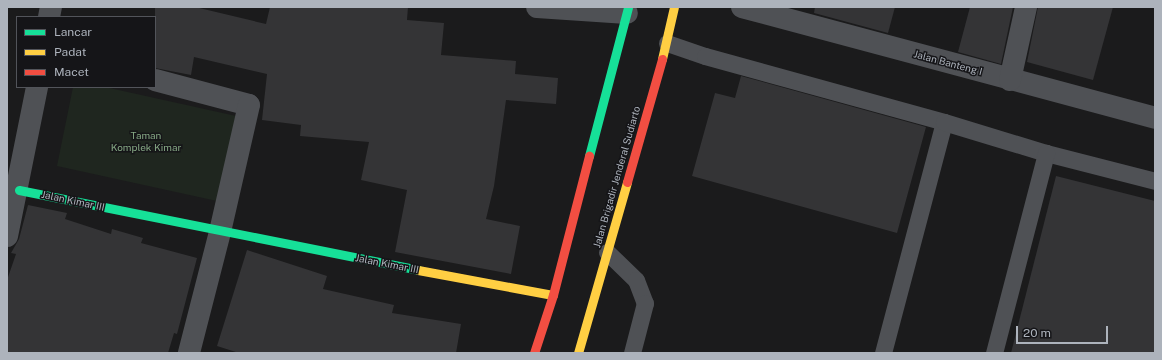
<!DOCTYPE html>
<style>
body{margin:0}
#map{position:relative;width:1162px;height:360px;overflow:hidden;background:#1b1b1c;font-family:"Public Sans",sans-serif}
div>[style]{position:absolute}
.green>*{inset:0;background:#1f261f}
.building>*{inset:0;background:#343436}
.lane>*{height:17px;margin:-8.5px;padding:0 8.5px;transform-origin:8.5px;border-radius:8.5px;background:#4f5155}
.street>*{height:22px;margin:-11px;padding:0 11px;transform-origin:11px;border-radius:11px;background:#4f5155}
.fast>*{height:9px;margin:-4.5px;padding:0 4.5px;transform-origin:4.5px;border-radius:4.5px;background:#16e098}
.slow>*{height:9px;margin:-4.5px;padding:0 4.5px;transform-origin:4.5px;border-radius:4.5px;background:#ffcf43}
.jam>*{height:9px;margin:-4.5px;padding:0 4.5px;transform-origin:4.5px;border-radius:4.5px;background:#f24e42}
span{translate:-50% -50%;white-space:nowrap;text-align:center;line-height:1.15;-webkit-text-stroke:3px #151518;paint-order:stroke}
.street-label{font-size:10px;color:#adb3bc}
.park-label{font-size:10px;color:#85a784}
.frame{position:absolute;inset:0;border:8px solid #adb3bc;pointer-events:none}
.legend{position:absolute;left:16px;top:16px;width:140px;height:72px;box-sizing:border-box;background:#151518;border:1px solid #52545a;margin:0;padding:5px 7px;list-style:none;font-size:12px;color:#adb3bc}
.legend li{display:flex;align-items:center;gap:8px;height:20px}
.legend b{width:20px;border:1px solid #52545a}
.scale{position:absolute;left:1016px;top:326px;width:92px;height:18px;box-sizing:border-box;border:2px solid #adb3bc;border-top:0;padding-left:5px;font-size:12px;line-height:14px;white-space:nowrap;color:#adb3bc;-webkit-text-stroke:3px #151518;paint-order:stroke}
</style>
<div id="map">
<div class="green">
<i style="clip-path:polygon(73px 87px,105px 87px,236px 116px,217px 201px,57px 166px)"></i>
</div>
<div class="building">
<i style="clip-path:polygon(155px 7px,195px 7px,266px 24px,270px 7px,408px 7px,407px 20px,444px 23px,441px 55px,516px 61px,515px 74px,558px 78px,556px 104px,506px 100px,494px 186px,486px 219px,520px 226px,511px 274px,395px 252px,407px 190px,361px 180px,369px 142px,300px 136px,301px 125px,262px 120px,267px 74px,194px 57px,191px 75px,155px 68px)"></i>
<i style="clip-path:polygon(815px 7px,895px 7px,888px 33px,814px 13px)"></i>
<i style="clip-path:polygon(970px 7px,1013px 7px,1001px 64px,958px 52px)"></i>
<i style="clip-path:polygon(1038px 7px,1113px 7px,1093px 80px,1027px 62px)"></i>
<i style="clip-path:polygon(741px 76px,926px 127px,897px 233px,692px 176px,715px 93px,735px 98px)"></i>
<i style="clip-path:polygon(1056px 176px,1155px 201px,1155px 353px,1011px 353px)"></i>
<i style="clip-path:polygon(28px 205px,67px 213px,65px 219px,111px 234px,112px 229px,143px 238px,141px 243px,197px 258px,177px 334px,174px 333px,168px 353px,7px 353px,7px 280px,16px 254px,11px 253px,19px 239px)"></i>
<i style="clip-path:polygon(247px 250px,327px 276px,323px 289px,394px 305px,392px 313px,461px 324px,456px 353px,239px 353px,217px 346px)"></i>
</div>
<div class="lane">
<i style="left:667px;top:43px;width:40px;rotate:18.9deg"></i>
<i style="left:705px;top:56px;width:248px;rotate:15.4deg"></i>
<i style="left:944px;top:122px;width:239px;rotate:104.8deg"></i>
<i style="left:944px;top:122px;width:107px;rotate:16.9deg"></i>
<i style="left:1046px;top:153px;width:113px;rotate:14.4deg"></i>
<i style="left:607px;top:252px;width:40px;rotate:44deg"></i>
<i style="left:636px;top:280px;width:25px;rotate:69deg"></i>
<i style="left:645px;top:303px;width:52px;rotate:104.6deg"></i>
<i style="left:994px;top:353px;width:207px;rotate:-75.4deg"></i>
</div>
<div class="street">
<i style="left:537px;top:7px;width:90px;rotate:3.8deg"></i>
<i style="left:742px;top:7px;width:428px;rotate:15deg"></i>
<i style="left:49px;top:17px;width:10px;rotate:-79deg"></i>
<i style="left:155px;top:80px;width:97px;rotate:14.9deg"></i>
<i style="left:249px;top:105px;width:130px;rotate:102.9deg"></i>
<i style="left:220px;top:232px;width:125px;rotate:104.4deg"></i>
<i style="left:1010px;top:80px;width:75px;rotate:-77.6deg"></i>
<i style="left:7px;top:236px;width:152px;rotate:-78.6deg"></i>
</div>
<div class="fast">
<i style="left:589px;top:156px;width:154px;rotate:-75.3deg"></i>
<i style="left:19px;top:190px;width:407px;rotate:11.3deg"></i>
</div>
<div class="slow">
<i style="left:662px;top:59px;width:53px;rotate:-77deg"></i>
<i style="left:418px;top:270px;width:137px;rotate:10.5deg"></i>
<i style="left:578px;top:353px;width:178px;rotate:-74deg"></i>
</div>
<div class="jam">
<i style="left:627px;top:182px;width:128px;rotate:-74.1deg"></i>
<i style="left:534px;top:353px;width:61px;rotate:-71.9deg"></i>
<i style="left:553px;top:295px;width:144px;rotate:-75.5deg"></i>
</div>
<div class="street-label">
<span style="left:948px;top:63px;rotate:15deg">Jalan Banteng I</span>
<span style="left:617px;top:177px;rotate:-74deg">Jalan Brigadir Jenderal Sudiarto</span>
<span style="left:73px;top:201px;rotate:12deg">Jalan Kimar III</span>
<span style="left:387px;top:264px;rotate:11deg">Jalan Kimar III</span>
</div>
<div class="park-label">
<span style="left:146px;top:141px">Taman<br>Komplek Kimar</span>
</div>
<div class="frame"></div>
<ul class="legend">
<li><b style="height:5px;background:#16e098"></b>Lancar</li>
<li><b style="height:5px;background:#ffcf43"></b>Padat</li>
<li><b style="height:5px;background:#f24e42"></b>Macet</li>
</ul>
<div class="scale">20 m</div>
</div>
